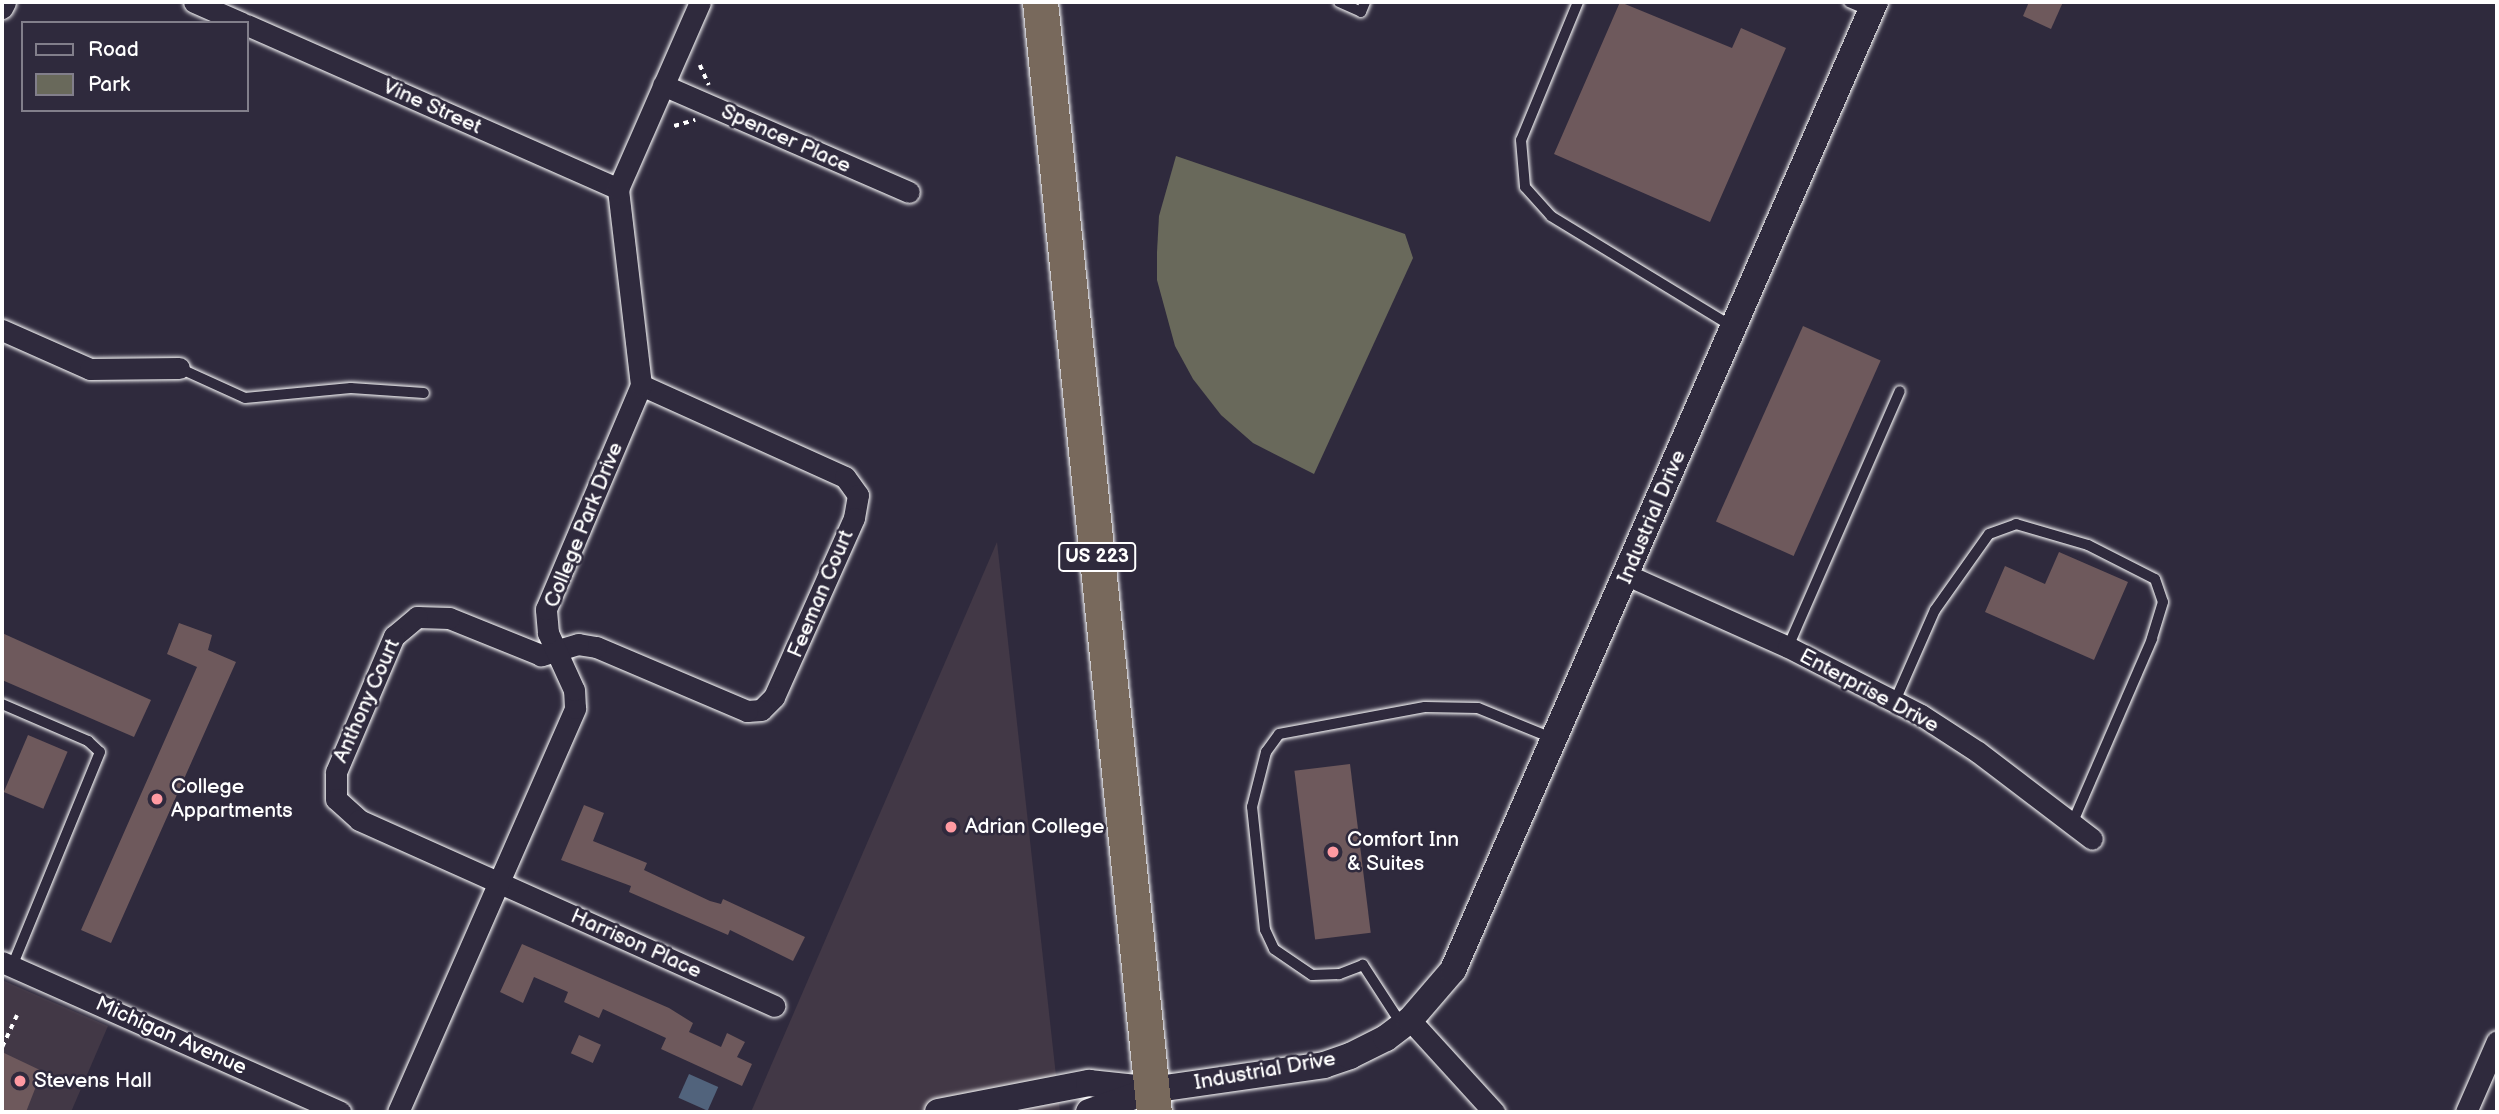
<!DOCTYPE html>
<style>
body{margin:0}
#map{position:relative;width:2499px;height:1114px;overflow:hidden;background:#2f2a3d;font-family:"Balsamiq Sans",sans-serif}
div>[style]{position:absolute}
.built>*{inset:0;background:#423846}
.green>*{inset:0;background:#69695b}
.water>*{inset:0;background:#51637c;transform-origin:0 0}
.building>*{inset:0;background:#6e595c;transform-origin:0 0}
.path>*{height:3.5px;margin-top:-1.75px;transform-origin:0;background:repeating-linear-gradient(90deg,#fff 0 5px,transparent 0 10px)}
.roads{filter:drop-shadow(0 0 2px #fff) drop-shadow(0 0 2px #fff)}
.service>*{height:10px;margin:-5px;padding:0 5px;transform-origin:5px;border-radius:5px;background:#2f2a3d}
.minor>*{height:21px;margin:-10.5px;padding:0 10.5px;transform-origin:10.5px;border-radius:10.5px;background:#2f2a3d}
.tertiary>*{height:26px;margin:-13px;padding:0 13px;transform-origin:13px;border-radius:13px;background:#2f2a3d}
.trunk>*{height:35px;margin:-17.5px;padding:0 17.5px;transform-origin:17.5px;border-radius:17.5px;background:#78695c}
.dots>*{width:19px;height:19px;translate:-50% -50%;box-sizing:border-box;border:4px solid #2f2a3d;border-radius:50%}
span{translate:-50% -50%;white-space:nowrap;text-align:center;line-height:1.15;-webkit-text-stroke:5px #2f2a3d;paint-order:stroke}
.shield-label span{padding:2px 5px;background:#2f2a3d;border:2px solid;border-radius:5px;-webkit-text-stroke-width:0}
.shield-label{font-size:19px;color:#fff;font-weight:700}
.street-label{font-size:21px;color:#fff}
.poi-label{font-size:21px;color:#fff}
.left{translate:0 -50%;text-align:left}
.frame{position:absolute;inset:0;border:4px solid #fff;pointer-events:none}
.legend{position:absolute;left:21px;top:21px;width:228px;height:91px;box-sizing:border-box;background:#2f2a3d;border:2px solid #827f8b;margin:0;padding:9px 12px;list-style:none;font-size:21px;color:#fff}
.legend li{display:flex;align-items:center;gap:14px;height:35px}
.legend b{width:35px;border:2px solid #827f8b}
</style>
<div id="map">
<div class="built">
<i style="clip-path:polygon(997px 542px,1060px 1112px,751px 1112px)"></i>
<i style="clip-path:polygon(2px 980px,108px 1026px,71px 1112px,2px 1112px)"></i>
</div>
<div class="green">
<i style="clip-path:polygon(1176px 156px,1405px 234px,1413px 258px,1314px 474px,1253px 443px,1221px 415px,1193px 379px,1175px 346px,1157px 280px,1157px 252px,1159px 216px)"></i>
</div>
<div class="water">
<i style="left:689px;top:1074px;width:32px;height:26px;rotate:24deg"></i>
</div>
<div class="building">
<i style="clip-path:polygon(1620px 2px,1732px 48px,1741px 28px,1786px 48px,1710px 222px,1554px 154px)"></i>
<i style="clip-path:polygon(2029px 2px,2063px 2px,2051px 29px,2023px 16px)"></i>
<i style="left:1803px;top:326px;width:85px;height:214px;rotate:24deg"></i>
<i style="clip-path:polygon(2059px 552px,2128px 582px,2094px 660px,1985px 612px,2005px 566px,2045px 584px)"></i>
<i style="clip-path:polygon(179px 623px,212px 635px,208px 650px,236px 662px,111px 943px,81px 930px,197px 667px,167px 654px)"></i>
<i style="clip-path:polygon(2px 633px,151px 700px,134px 737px,2px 680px)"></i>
<i style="left:28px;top:735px;width:43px;height:62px;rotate:23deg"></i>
<i style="left:1350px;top:764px;width:170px;height:56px;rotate:83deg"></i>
<i style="clip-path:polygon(584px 805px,604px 813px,593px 841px,647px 863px,644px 870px,710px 901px,721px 904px,723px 899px,805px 937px,793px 961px,730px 930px,728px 935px,629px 892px,631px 886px,561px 860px)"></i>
<i style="clip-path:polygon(522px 944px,669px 1008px,693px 1023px,689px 1032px,721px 1047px,727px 1033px,745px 1042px,737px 1057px,752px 1064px,742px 1086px,661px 1049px,666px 1038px,603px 1009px,599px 1018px,564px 1002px,568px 992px,534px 977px,523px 1003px,500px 992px)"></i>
<i style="left:579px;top:1035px;width:24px;height:20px;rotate:24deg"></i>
<i style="clip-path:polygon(2px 1052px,42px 1071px,26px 1112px,2px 1112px)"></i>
</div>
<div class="path">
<i style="left:700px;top:65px;width:22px;rotate:66deg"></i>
<i style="left:674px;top:126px;width:22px;rotate:-16deg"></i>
<i style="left:2px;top:1047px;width:35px;rotate:-65deg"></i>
</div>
<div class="roads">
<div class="service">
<i style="left:1339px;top:2px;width:24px;rotate:24deg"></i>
<i style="left:1361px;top:12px;width:11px;rotate:-68deg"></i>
<i style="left:1578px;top:2px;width:149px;rotate:112.4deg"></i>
<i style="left:1521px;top:140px;width:47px;rotate:85.1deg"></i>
<i style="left:1525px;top:187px;width:39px;rotate:48deg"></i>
<i style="left:1551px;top:216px;width:213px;rotate:31.4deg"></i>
<i style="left:1849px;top:2px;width:23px;rotate:23deg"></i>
<i style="left:179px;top:368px;width:72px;rotate:24.4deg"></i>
<i style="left:245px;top:398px;width:106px;rotate:-5.4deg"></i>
<i style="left:351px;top:388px;width:73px;rotate:3.9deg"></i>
<i style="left:1788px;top:647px;width:279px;rotate:-66.4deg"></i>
<i style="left:1895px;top:701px;width:99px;rotate:-66.3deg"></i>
<i style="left:1935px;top:610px;width:93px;rotate:-54.6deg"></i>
<i style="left:1989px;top:534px;width:29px;rotate:-20deg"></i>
<i style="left:2016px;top:524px;width:75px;rotate:16.3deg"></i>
<i style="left:2088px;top:545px;width:75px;rotate:26.9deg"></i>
<i style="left:2155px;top:579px;width:24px;rotate:71deg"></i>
<i style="left:2163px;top:602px;width:39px;rotate:107deg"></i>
<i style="left:2152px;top:639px;width:202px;rotate:113.4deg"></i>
<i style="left:2px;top:704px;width:94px;rotate:23.3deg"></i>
<i style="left:88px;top:741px;width:16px;rotate:43deg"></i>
<i style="left:100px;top:752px;width:232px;rotate:112.3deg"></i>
<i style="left:1402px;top:1025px;width:72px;rotate:-123deg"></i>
<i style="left:1363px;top:965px;width:26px;rotate:159deg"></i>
<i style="left:1339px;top:974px;width:27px;rotate:178deg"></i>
<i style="left:1312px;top:975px;width:46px;rotate:-145.6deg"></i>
<i style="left:1274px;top:949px;width:21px;rotate:-115deg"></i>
<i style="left:1265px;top:930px;width:124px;rotate:-96deg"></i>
<i style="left:1252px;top:807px;width:57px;rotate:-75.7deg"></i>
<i style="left:1266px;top:752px;width:22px;rotate:-54deg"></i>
<i style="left:1279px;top:734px;width:148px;rotate:-10.5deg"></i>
<i style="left:1425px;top:707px;width:53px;rotate:1.1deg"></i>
<i style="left:1478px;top:708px;width:80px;rotate:22.1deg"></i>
</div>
<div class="minor">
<i style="left:194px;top:2px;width:52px;rotate:23.6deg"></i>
<i style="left:2px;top:8px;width:7px;rotate:-63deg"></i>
<i style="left:247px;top:25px;width:406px;rotate:23.8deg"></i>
<i style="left:663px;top:85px;width:268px;rotate:23.5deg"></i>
<i style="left:2px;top:330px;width:96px;rotate:23.9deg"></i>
<i style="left:90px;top:369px;width:89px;rotate:-0.6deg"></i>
<i style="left:641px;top:385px;width:224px;rotate:24.3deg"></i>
<i style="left:845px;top:477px;width:22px;rotate:54deg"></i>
<i style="left:858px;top:495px;width:23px;rotate:100deg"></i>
<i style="left:854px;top:518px;width:196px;rotate:114.1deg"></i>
<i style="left:774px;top:697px;width:18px;rotate:135deg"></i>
<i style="left:761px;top:710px;width:14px;rotate:176deg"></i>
<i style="left:747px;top:711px;width:164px;rotate:-157deg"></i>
<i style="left:596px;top:647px;width:18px;rotate:-171deg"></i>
<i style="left:578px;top:644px;width:39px;rotate:163deg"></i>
<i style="left:541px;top:655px;width:99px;rotate:-158.1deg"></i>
<i style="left:449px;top:618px;width:32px;rotate:-178deg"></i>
<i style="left:417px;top:617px;width:30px;rotate:140deg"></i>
<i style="left:394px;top:636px;width:148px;rotate:113.1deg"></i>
<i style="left:336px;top:772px;width:27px;rotate:90deg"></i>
<i style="left:336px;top:799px;width:31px;rotate:42deg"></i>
<i style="left:359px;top:820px;width:455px;rotate:24.1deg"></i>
<i style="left:1627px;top:575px;width:176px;rotate:24.1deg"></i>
<i style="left:1788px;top:647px;width:149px;rotate:27.1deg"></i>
<i style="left:1921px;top:715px;width:68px;rotate:33deg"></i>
<i style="left:1978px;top:752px;width:143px;rotate:37.3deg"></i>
<i style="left:2px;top:962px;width:370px;rotate:23.9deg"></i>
<i style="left:1410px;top:1020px;width:125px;rotate:47.6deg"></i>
<i style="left:398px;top:1112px;width:441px;rotate:-66.3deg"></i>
<i style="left:575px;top:708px;width:18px;rotate:-93deg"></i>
<i style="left:574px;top:690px;width:63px;rotate:-114.5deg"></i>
<i style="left:548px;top:633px;width:24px;rotate:-95deg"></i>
<i style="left:546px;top:609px;width:243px;rotate:-67deg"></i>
<i style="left:641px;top:385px;width:197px;rotate:-96.7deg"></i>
<i style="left:618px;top:189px;width:204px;rotate:-66.3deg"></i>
<i style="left:2466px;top:1112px;width:77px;rotate:-66.4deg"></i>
</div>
<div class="tertiary">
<i style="left:938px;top:1112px;width:154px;rotate:-10.9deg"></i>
<i style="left:1089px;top:1083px;width:57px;rotate:6deg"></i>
<i style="left:1089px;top:1112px;width:66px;rotate:-19.5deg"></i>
<i style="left:1151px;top:1090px;width:175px;rotate:-8.2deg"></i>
<i style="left:1324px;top:1065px;width:28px;rotate:-19deg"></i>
<i style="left:1350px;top:1056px;width:40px;rotate:-26.6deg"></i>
<i style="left:1386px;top:1038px;width:30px;rotate:-37deg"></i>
<i style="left:1410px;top:1020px;width:66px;rotate:-49.3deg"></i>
<i style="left:1453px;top:970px;width:1056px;rotate:-66.45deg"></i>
</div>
<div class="trunk">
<i style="left:1040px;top:2px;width:1116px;rotate:84.14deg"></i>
</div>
</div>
<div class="dots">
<i style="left:157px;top:799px;background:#ff9aa2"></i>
<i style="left:951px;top:827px;background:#ff9aa2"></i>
<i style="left:1333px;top:852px;background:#ff9aa2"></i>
<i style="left:20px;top:1081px;background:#ff9aa2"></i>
</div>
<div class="shield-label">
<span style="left:1097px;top:557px">US 223</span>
</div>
<div class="street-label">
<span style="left:432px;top:107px;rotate:24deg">Vine Street</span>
<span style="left:786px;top:139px;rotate:24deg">Spencer Place</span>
<span style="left:1652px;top:517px;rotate:-67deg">Industrial Drive</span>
<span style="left:584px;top:525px;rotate:-68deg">College Park Drive</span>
<span style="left:821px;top:594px;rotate:-67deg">Feeman Court</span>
<span style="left:1869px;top:691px;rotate:28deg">Enterprise Drive</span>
<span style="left:367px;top:701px;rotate:-66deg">Anthony Court</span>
<span style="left:636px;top:944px;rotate:24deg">Harrison Place</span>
<span style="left:171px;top:1036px;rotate:24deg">Michigan Avenue</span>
<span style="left:1265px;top:1071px;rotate:-10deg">Industrial Drive</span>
</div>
<div class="poi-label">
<span class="left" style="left:171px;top:799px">College<br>Appartments</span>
<span class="left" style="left:965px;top:827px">Adrian College</span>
<span class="left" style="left:1347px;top:852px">Comfort Inn<br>&amp; Suites</span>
<span class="left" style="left:34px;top:1081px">Stevens Hall</span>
</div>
<div class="frame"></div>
<ul class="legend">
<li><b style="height:9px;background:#2f2a3d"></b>Road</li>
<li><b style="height:19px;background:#69695b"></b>Park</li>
</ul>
</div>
